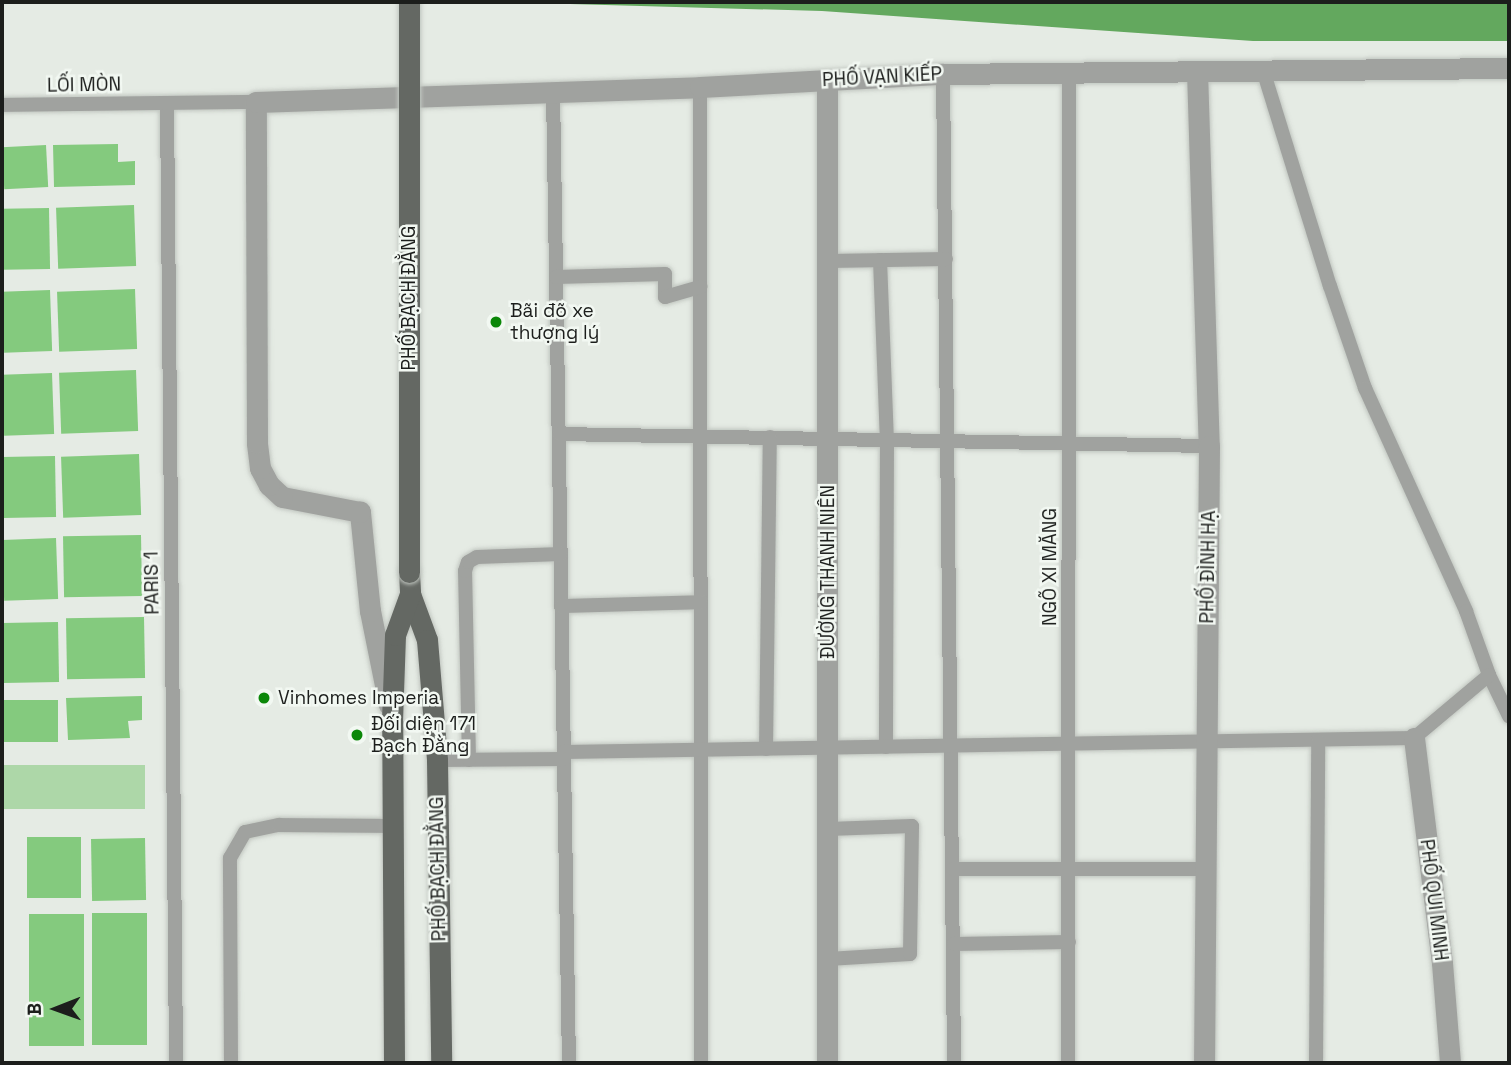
<!DOCTYPE html>
<meta charset="utf-8">
<style>
body{margin:0}
#map{position:relative;width:1511px;height:1065px;overflow:hidden;background:#e5ebe4;font-family:"Space Grotesk",sans-serif}
div>[style]{position:absolute}
.green>*{inset:0;background:#add7a8;transform-origin:0 0}
.water>*{inset:0;background:#63a85e}
.building>*{inset:0;background:#84ca7e;transform-origin:0 0}
.roads{filter:drop-shadow(0 0 2px #c1c6c0) drop-shadow(0 0 2px #c1c6c0)}
.service>*{height:14px;margin:-7px;padding:0 7px;transform-origin:7px;border-radius:7px;background:#a0a29f}
.minor>*{height:21px;margin:-10.5px;padding:0 10.5px;transform-origin:10.5px;border-radius:10.5px;background:#a0a29f}
.tertiary>*{height:21px;margin:-10.5px;padding:0 10.5px;transform-origin:10.5px;border-radius:10.5px;background:#a0a29f}
.primary>*{height:21px;margin:-10.5px;padding:0 10.5px;transform-origin:10.5px;border-radius:10.5px;background:#646863}
.bridges{filter:drop-shadow(0 0 2px #c1c6c0) drop-shadow(0 0 2px #c1c6c0)}
.primary-bridge>*{height:21px;margin:-10.5px;padding:0 10.5px;transform-origin:10.5px;border-radius:10.5px;background:#646863}
.dots>*{width:19px;height:19px;translate:-50% -50%;box-sizing:border-box;border:4px solid #f2f8f2;border-radius:50%}
span{translate:-50% -50%;white-space:nowrap;text-align:center;line-height:1.15;-webkit-text-stroke:5px #f2f8f2;paint-order:stroke}
.street-label{font-size:19px;color:#1c1e1c}
.poi-label{font-size:19px;color:#1c1e1c}
.left{translate:0 -50%;text-align:left}
.frame{position:absolute;inset:0;border:4px solid #1c1e1c;pointer-events:none}
.north{position:absolute;left:21px;top:974px;width:70px;height:70px;-webkit-text-stroke:5px #f2f8f2;paint-order:stroke;rotate:269deg;font-size:19px;font-weight:700;line-height:28px;text-align:center;color:#1c1e1c}
.north::after{content:'';display:block;margin:auto;width:24px;height:32px;background:#1c1e1c;clip-path:polygon(50% 0,100% 100%,50% 72%,0 100%)}
</style>
<div id="map">
<div class="green">
<i style="left:145px;top:765px;width:44px;height:143px;rotate:90deg"></i>
</div>
<div class="water">
<i style="clip-path:polygon(500px 2px,1509px 2px,1509px 41px,1253px 41px,822px 11px)"></i>
</div>
<div class="building">
<i style="clip-path:polygon(118px 144px,118px 162px,135px 161px,135px 185px,54px 187px,53px 145px)"></i>
<i style="left:46px;top:145px;width:42px;height:44px;rotate:87deg"></i>
<i style="left:134px;top:205px;width:61px;height:78px;rotate:88deg"></i>
<i style="left:49px;top:208px;width:61px;height:47px;rotate:89deg"></i>
<i style="left:135px;top:289px;width:60px;height:78px;rotate:88deg"></i>
<i style="left:50px;top:290px;width:61px;height:48px;rotate:88deg"></i>
<i style="left:136px;top:370px;width:61px;height:77px;rotate:88deg"></i>
<i style="left:52px;top:373px;width:61px;height:50px;rotate:88deg"></i>
<i style="left:139px;top:454px;width:61px;height:78px;rotate:88deg"></i>
<i style="left:55px;top:456px;width:61px;height:53px;rotate:89deg"></i>
<i style="left:141px;top:535px;width:61px;height:78px;rotate:89deg"></i>
<i style="left:56px;top:538px;width:61px;height:54px;rotate:88deg"></i>
<i style="left:144px;top:617px;width:61px;height:78px;rotate:89deg"></i>
<i style="left:58px;top:622px;width:60px;height:56px;rotate:89deg"></i>
<i style="clip-path:polygon(142px 696px,142px 720px,128px 721px,130px 738px,68px 740px,66px 698px)"></i>
<i style="left:58px;top:700px;width:42px;height:56px;rotate:90deg"></i>
<i style="left:27px;top:837px;width:54px;height:61px"></i>
<i style="left:145px;top:838px;width:62px;height:54px;rotate:89deg"></i>
<i style="left:92px;top:913px;width:55px;height:132px"></i>
<i style="left:29px;top:914px;width:55px;height:132px"></i>
</div>
<div class="roads">
<div class="service">
<i style="left:1263px;top:70px;width:226px;rotate:72.8deg"></i>
<i style="left:1330px;top:286px;width:108px;rotate:71.1deg"></i>
<i style="left:1365px;top:388px;width:245px;rotate:65.6deg"></i>
<i style="left:1466px;top:611px;width:68px;rotate:70.2deg"></i>
<i style="left:1489px;top:675px;width:46px;rotate:64deg"></i>
<i style="left:943px;top:74px;width:989px;rotate:89.36deg"></i>
<i style="left:700px;top:87px;width:976px;rotate:89.94deg"></i>
<i style="left:553px;top:90px;width:973px;rotate:89.06deg"></i>
<i style="left:167px;top:103px;width:960px;rotate:89.46deg"></i>
<i style="left:2px;top:105px;width:254px;rotate:-0.7deg"></i>
<i style="left:880px;top:260px;width:180px;rotate:87.8deg"></i>
<i style="left:887px;top:440px;width:307px;rotate:90.2deg"></i>
<i style="left:828px;top:261px;width:118px;rotate:-1deg"></i>
<i style="left:556px;top:277px;width:109px;rotate:-1.6deg"></i>
<i style="left:665px;top:274px;width:23px;rotate:90deg"></i>
<i style="left:665px;top:297px;width:37px;rotate:-16deg"></i>
<i style="left:559px;top:434px;width:650px;rotate:1.06deg"></i>
<i style="left:561px;top:606px;width:140px;rotate:-1.6deg"></i>
<i style="left:766px;top:749px;width:312px;rotate:-89.3deg"></i>
<i style="left:564px;top:752px;width:850px;rotate:-0.94deg"></i>
<i style="left:1414px;top:738px;width:98px;rotate:-40deg"></i>
<i style="left:437px;top:760px;width:127px;rotate:-0.5deg"></i>
<i style="left:469px;top:760px;width:189px;rotate:-91.2deg"></i>
<i style="left:465px;top:571px;width:9px;rotate:-72deg"></i>
<i style="left:468px;top:562px;width:10px;rotate:-29deg"></i>
<i style="left:477px;top:557px;width:84px;rotate:-2deg"></i>
<i style="left:953px;top:869px;width:253px"></i>
<i style="left:954px;top:944px;width:115px;rotate:-1deg"></i>
<i style="left:828px;top:959px;width:82px;rotate:-3.5deg"></i>
<i style="left:910px;top:954px;width:128px;rotate:-89.1deg"></i>
<i style="left:912px;top:826px;width:84px;rotate:178deg"></i>
<i style="left:231px;top:1063px;width:205px;rotate:-90.3deg"></i>
<i style="left:230px;top:858px;width:30px;rotate:-60deg"></i>
<i style="left:245px;top:832px;width:35px;rotate:-12deg"></i>
<i style="left:279px;top:825px;width:113px;rotate:0.5deg"></i>
<i style="left:1068px;top:1063px;width:991px;rotate:-89.94deg"></i>
<i style="left:1316px;top:1063px;width:322px;rotate:-89.6deg"></i>
</div>
<div class="minor">
<i style="left:1197px;top:71px;width:375px;rotate:88.2deg"></i>
<i style="left:1209px;top:446px;width:617px;rotate:90.46deg"></i>
<i style="left:827px;top:81px;width:982px;rotate:90deg"></i>
<i style="left:1414px;top:738px;width:227px;rotate:82.9deg"></i>
<i style="left:1442px;top:963px;width:100px;rotate:85.4deg"></i>
</div>
<div class="tertiary">
<i style="left:389px;top:705px;width:96px;rotate:-101.4deg"></i>
<i style="left:370px;top:611px;width:100px;rotate:-95.8deg"></i>
<i style="left:360px;top:512px;width:79px;rotate:-169.1deg"></i>
<i style="left:282px;top:497px;width:18px;rotate:-137deg"></i>
<i style="left:269px;top:485px;width:19px;rotate:-118deg"></i>
<i style="left:260px;top:468px;width:25px;rotate:-97deg"></i>
<i style="left:257px;top:443px;width:341px;rotate:-90.2deg"></i>
<i style="left:256px;top:102px;width:444px;rotate:-1.9deg"></i>
<i style="left:700px;top:87px;width:243px;rotate:-3.1deg"></i>
<i style="left:943px;top:74px;width:566px;rotate:-0.61deg"></i>
</div>
<div class="primary">
<i style="left:409px;top:572px;width:22px;rotate:87deg"></i>
<i style="left:410px;top:594px;width:49px;rotate:69.7deg"></i>
<i style="left:427px;top:640px;width:120px;rotate:85.2deg"></i>
<i style="left:437px;top:760px;width:303px;rotate:89.2deg"></i>
<i style="left:394px;top:1063px;width:342px;rotate:-90.3deg"></i>
<i style="left:392px;top:721px;width:86px;rotate:-88deg"></i>
<i style="left:395px;top:635px;width:44px;rotate:-69.9deg"></i>
</div>
</div>
<div class="bridges">
<div class="primary-bridge">
<i style="left:409px;top:2px;width:570px;rotate:90deg"></i>
</div>
</div>
<div class="dots">
<i style="left:496px;top:322px;background:#0b8708"></i>
<i style="left:264px;top:698px;background:#0b8708"></i>
<i style="left:357px;top:735px;background:#0b8708"></i>
</div>
<div class="street-label">
<span style="left:882px;top:77px;rotate:-3deg">PHỐ VẠN KIẾP</span>
<span style="left:84px;top:85px;rotate:-1deg">LỐI MÒN</span>
<span style="left:409px;top:298px;rotate:-90deg">PHỐ BẠCH ĐẰNG</span>
<span style="left:1050px;top:567px;rotate:-90deg">NGÕ XI MĂNG</span>
<span style="left:1208px;top:567px;rotate:-89deg">PHỐ ĐÌNH HẠ</span>
<span style="left:828px;top:572px;rotate:-90deg">ĐƯỜNG THANH NIÊN</span>
<span style="left:152px;top:583px;rotate:-91deg">PARIS 1</span>
<span style="left:438px;top:869px;rotate:-91deg">PHỐ BẠCH ĐẰNG</span>
<span style="left:1434px;top:900px;rotate:83deg">PHỐ QUI MINH</span>
</div>
<div class="poi-label">
<span class="left" style="left:510px;top:322px">Bãi đõ xe<br>thượng lý</span>
<span class="left" style="left:278px;top:698px">Vinhomes Imperia</span>
<span class="left" style="left:371px;top:735px">Đối diện 171<br>Bạch Đằng</span>
</div>
<div class="frame"></div>
<div class="north">B</div>
</div>
